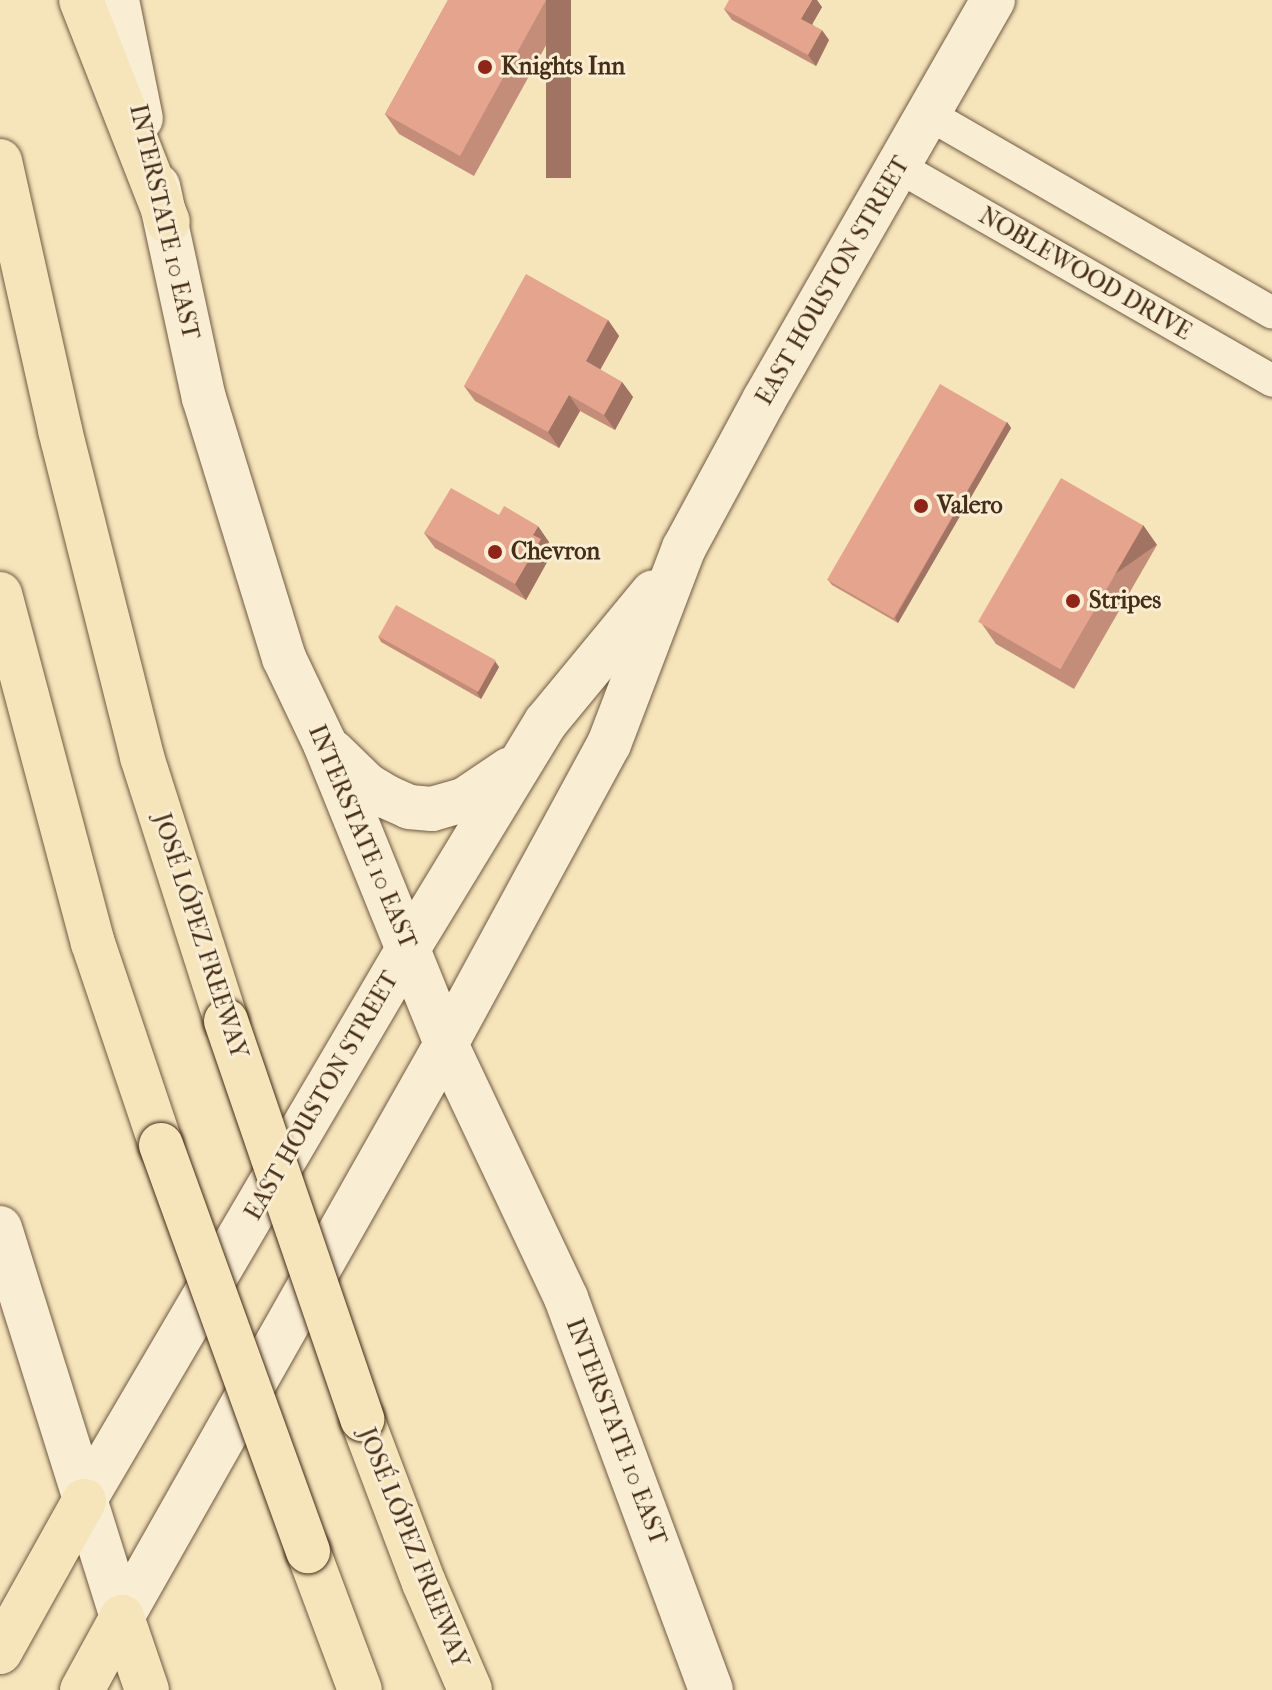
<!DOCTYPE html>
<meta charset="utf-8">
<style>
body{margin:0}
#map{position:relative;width:1272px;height:1690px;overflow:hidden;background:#f6e4bb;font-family:"IM FELL French Canon",serif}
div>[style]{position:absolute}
.roads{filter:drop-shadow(0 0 2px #715b42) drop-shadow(0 0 2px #715b42)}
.minor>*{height:32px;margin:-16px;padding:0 16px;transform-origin:16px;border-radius:16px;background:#f9edd3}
.secondary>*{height:44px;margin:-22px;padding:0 22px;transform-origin:22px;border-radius:22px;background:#f9edd3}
.primary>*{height:44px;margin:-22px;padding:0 22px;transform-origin:22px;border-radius:22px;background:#f6e4bb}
.motorway>*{height:44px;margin:-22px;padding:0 22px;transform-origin:22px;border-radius:22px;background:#f6e4bb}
.bridges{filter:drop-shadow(0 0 2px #452d19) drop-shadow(0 0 2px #452d19)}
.motorway-bridge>*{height:44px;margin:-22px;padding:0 22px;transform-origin:22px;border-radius:22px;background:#f6e4bb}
.wall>*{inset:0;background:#c48d7a}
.shaded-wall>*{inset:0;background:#a07363;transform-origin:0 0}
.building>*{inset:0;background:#e4a48e;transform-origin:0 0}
.dots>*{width:22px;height:22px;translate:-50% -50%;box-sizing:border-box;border:4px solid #f9edd3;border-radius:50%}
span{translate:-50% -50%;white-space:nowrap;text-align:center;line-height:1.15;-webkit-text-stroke:6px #f9edd3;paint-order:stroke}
.poi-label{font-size:24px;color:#452d19;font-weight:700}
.left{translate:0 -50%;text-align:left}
.street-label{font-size:24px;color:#452d19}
</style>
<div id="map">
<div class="roads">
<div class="minor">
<i style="left:928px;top:114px;width:397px;rotate:30deg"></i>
<i style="left:899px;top:167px;width:430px;rotate:29.8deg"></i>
</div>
<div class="secondary">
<i style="left:117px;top:0;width:121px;rotate:78.6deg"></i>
<i style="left:158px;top:186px;width:217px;rotate:77.8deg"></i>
<i style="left:204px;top:398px;width:272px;rotate:72.9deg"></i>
<i style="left:284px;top:658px;width:95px;rotate:64.5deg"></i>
<i style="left:325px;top:744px;width:323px;rotate:68deg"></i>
<i style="left:446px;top:1044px;width:281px;rotate:64.7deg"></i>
<i style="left:566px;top:1298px;width:418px;rotate:69.7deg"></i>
<i style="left:333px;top:752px;width:47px;rotate:44.1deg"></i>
<i style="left:367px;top:785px;width:23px;rotate:31deg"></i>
<i style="left:387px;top:797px;width:24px;rotate:24deg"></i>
<i style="left:409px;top:807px;width:23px;rotate:5deg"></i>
<i style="left:432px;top:809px;width:33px;rotate:-16deg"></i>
<i style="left:464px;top:800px;width:55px;rotate:-34deg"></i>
<i style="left:0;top:1228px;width:408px;rotate:72.6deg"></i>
<i style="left:84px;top:1501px;width:642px;rotate:-59.6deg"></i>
<i style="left:409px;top:947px;width:263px;rotate:-58.7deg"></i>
<i style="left:546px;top:722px;width:168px;rotate:-50.5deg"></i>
<i style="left:122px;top:1617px;width:658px;rotate:-60.51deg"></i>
<i style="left:446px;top:1044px;width:341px;rotate:-61.5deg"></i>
<i style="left:609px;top:744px;width:210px;rotate:-69.1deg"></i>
<i style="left:684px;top:548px;width:168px;rotate:-61.6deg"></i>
<i style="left:764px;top:400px;width:461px;rotate:-60.2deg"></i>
</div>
<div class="primary">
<i style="left:0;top:1652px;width:173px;rotate:-60.9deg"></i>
<i style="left:82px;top:1690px;width:83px;rotate:-61.3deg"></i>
</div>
<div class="motorway">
<i style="left:81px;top:0;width:238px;rotate:68.6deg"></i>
<i style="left:0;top:161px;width:276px;rotate:77.4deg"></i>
<i style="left:60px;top:430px;width:337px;rotate:75.9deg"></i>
<i style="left:142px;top:757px;width:277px;rotate:72.3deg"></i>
<i style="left:0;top:594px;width:361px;rotate:75.1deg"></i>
<i style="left:93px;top:943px;width:213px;rotate:71.4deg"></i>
<i style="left:362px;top:1419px;width:175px;rotate:69.3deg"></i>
<i style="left:424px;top:1583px;width:116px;rotate:66.7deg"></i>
<i style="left:308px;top:1551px;width:148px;rotate:69.5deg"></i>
<i style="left:122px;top:1617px;width:77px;rotate:71.1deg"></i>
</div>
</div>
<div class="bridges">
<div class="motorway-bridge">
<i style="left:226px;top:1021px;width:421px;rotate:71.1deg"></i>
<i style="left:161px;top:1145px;width:432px;rotate:70.1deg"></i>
</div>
</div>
<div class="wall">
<i style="clip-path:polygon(448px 0,571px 0,474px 176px,399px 134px,385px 114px)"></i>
<i style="clip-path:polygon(822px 7px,812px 24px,829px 40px,816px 66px,732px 20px,724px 9px)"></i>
<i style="clip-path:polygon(608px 320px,619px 336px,600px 370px,622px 382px,633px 397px,615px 430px,580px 411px,559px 448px,475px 401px,464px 386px)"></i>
<i style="clip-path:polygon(1007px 422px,1011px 428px,898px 623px,832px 585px,828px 580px)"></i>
<i style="clip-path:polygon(499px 515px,549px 542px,546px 547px,551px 555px,526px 600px,435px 548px,424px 533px)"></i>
<i style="clip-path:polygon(1143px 525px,1157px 545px,1074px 689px,996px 644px,982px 624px)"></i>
<i style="clip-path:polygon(378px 636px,499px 667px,481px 699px,381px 642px)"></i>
</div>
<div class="shaded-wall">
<i style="left:546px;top:0;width:25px;height:178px"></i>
<i style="clip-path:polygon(812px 0,817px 0,822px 7px,809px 30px,801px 19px)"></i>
<i style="clip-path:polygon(822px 30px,829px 40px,816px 66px,808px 55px)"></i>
<i style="clip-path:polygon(608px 320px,619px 336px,596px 377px,586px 361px)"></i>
<i style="clip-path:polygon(622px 382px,633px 397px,615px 430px,604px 415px)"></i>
<i style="clip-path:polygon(569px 395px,580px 411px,559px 448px,548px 432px)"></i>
<i style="clip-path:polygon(1007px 422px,1011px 428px,898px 623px,895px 618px)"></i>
<i style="left:1143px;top:525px;width:24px;height:166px;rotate:55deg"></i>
<i style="clip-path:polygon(538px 526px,549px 542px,546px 547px,551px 555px,526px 600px,515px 584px,533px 535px)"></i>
<i style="clip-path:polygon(495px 661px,499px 667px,481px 699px,477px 693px)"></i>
</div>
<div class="building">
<i style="clip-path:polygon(448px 0,546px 0,460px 156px,385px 114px)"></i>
<i style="clip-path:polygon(729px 0,812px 0,801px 19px,822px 30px,808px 55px,724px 9px)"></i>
<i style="clip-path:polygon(526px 274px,608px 320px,586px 361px,622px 382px,604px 415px,569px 395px,548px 432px,464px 386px)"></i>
<i style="left:940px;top:384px;width:77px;height:226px;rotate:30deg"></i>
<i style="left:1061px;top:478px;width:95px;height:166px;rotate:30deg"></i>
<i style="clip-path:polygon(451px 488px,499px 515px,504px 506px,538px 526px,533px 535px,541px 539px,515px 584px,424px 533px)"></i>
<i style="left:396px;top:605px;width:114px;height:36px;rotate:29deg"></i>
</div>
<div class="dots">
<i style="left:485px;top:67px;background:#8f2418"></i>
<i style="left:921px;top:506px;background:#8f2418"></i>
<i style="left:495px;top:552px;background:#8f2418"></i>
<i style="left:1073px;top:601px;background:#8f2418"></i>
</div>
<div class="poi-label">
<span class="left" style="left:501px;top:67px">Knights Inn</span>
<span class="left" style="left:937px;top:506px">Valero</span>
<span class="left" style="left:511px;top:552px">Chevron</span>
<span class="left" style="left:1089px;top:601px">Stripes</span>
</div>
<div class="street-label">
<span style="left:164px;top:222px;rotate:77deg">INTERSTATE 10 EAST</span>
<span style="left:1085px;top:274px;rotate:30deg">NOBLEWOOD DRIVE</span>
<span style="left:833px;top:281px;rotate:-60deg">EAST HOUSTON STREET</span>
<span style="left:362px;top:837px;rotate:67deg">INTERSTATE 10 EAST</span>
<span style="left:200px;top:936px;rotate:72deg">JOSÉ LÓPEZ FREEWAY</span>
<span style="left:322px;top:1096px;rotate:-60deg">EAST HOUSTON STREET</span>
<span style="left:616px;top:1432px;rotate:69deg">INTERSTATE 10 EAST</span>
<span style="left:413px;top:1548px;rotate:68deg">JOSÉ LÓPEZ FREEWAY</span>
</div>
</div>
